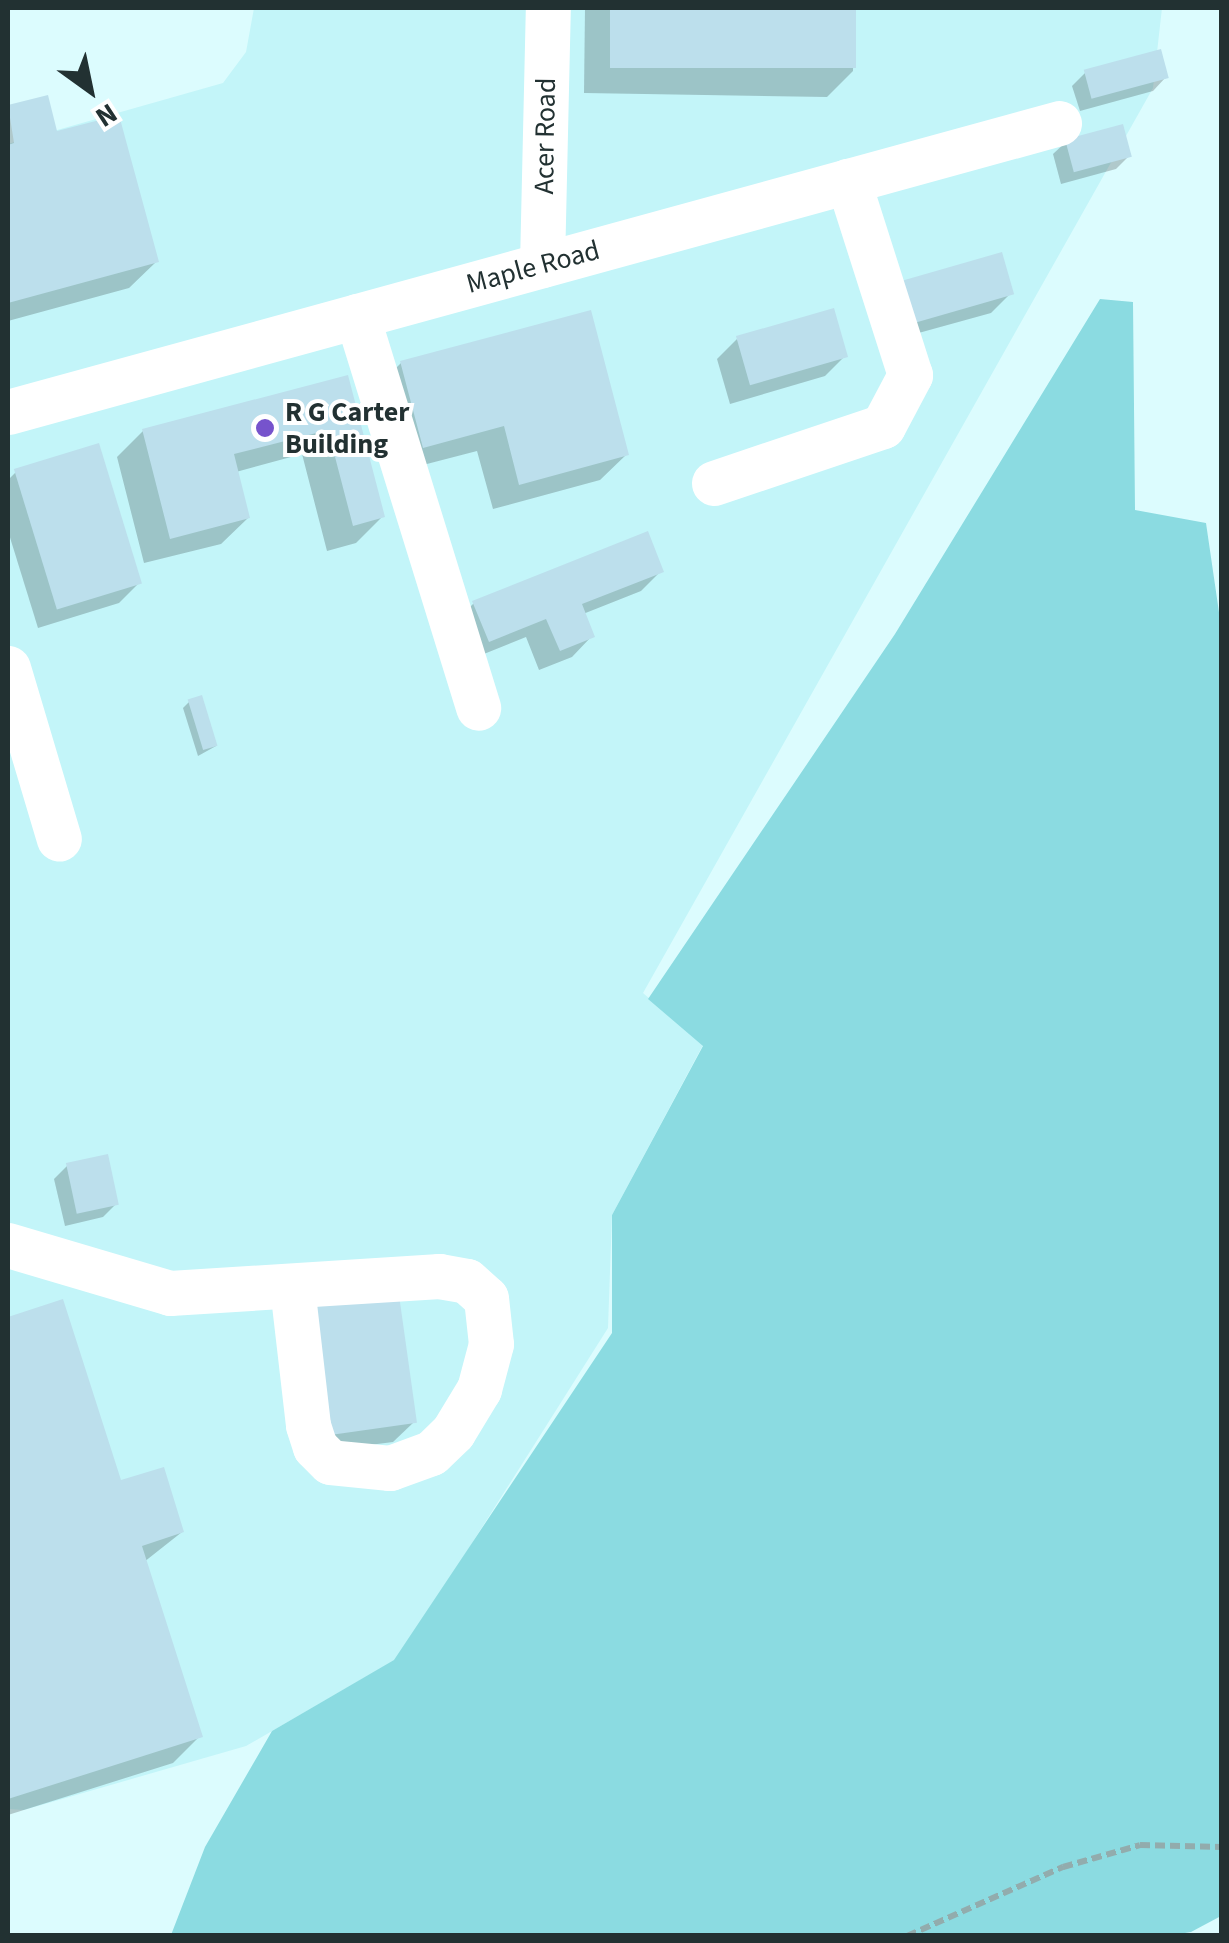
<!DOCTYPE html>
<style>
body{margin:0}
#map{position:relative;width:1229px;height:1943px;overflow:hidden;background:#dcfcfe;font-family:"Source Sans 3",sans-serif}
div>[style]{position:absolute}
.built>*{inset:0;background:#c3f5f9}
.green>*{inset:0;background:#8bdbe1}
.shadow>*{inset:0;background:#0003}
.building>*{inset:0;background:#bcdfec;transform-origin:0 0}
.path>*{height:6px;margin-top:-3px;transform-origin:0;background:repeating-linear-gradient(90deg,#92acad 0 10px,transparent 0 15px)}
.minor>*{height:45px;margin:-22.5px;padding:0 22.5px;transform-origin:22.5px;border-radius:22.5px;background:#fff}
.dots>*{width:28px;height:28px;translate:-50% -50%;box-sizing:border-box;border:5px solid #fff;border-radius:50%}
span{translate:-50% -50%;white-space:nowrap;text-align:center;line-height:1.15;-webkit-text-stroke:8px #fff;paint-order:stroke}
.street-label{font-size:28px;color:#223132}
.poi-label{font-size:28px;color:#223132;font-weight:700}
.left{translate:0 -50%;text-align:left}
.frame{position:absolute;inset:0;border:10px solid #223132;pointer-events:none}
.north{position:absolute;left:40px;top:40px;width:100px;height:100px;-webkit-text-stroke:8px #fff;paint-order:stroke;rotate:147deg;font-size:28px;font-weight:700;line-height:40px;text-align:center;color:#223132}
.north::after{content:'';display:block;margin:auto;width:35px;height:45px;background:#223132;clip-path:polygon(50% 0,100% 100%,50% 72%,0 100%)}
</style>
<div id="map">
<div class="built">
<i style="clip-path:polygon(254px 8px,1162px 8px,1153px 88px,643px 993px,703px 1045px,612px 1215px,608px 1328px,400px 1657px,246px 1746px,24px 1810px,8px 1809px,8px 144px,223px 83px,246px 52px)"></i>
</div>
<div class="green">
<i style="clip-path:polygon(1100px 299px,1133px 302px,1135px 510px,1206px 523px,1221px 626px,1221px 1916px,1191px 1932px,1167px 1936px,171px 1935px,205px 1847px,272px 1731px,394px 1660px,612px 1333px,612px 1215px,703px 1046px,648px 999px,895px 634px)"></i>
</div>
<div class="shadow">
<i style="clip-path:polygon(585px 8px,854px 8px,853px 71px,827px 97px,584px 93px)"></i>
<i style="clip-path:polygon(1086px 72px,1166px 77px,1153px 91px,1080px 111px,1072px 86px)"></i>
<i style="clip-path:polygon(46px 98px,55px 135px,156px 262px,129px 288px,8px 321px,8px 107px)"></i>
<i style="clip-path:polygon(1067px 141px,1129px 156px,1116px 169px,1061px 184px,1053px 154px)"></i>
<i style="clip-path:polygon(1011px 293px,991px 313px,886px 342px,875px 303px)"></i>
<i style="clip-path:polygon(737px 339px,845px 356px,825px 376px,730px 404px,717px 359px)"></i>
<i style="clip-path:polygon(401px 363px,627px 454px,600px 480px,493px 509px,477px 451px,396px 472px,374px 390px)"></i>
<i style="clip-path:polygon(346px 378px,382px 517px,356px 543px,327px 551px,302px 454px,236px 472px,248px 518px,221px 544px,144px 563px,117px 457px,143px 431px)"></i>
<i style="clip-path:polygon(16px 472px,139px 583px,119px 603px,38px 628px,8px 531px,8px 480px)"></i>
<i style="clip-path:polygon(661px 571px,641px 591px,583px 614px,592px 636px,572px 657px,539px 670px,526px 637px,469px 660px,454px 623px,474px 603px)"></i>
<i style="clip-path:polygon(189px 702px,216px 746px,198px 756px,183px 708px)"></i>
<i style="clip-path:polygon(68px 1165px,116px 1204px,103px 1217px,65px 1226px,54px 1179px)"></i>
<i style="clip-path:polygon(62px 1302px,119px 1483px,182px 1532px,144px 1562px,200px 1736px,173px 1763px,8px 1815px,8px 1319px)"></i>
<i style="clip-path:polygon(290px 1329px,414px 1422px,393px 1442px,307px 1453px)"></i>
</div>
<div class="building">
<i style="left:610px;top:8px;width:246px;height:60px"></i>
<i style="left:1161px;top:49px;width:30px;height:80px;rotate:75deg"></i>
<i style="clip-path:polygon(48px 95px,57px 131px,119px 115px,159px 262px,8px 303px,8px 145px,14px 143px,8px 105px)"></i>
<i style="left:1123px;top:124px;width:34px;height:60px;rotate:75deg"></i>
<i style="left:1002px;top:252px;width:44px;height:113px;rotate:74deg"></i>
<i style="left:834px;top:308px;width:51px;height:102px;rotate:74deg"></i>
<i style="clip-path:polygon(591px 310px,629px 455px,519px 485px,504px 426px,423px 448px,400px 361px)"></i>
<i style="clip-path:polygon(348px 375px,385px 517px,353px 526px,328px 430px,234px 454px,250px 518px,170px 539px,142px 429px)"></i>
<i style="left:99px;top:443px;width:147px;height:89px;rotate:73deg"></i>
<i style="clip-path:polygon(648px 531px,664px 572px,582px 604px,595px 637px,560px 651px,546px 619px,489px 642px,472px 601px)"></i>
<i style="left:202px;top:695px;width:53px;height:15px;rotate:73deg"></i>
<i style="left:108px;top:1154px;width:52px;height:43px;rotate:78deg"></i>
<i style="left:399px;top:1295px;width:129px;height:91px;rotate:82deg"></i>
<i style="clip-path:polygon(63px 1299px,121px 1480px,164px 1467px,184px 1532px,142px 1546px,203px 1737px,8px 1799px,8px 1317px)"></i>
</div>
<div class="path">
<i style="left:907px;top:1936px;width:171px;rotate:-23.9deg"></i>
<i style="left:1063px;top:1867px;width:80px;rotate:-15.9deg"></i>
<i style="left:1140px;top:1845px;width:82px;rotate:1.4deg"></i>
</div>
<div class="minor">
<i style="left:542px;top:265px;width:257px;rotate:-88.7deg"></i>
<i style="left:357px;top:316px;width:410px;rotate:72.8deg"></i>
<i style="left:8px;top:412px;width:1090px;rotate:-15.37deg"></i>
<i style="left:714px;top:483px;width:178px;rotate:-18.6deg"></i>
<i style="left:883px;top:426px;width:58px;rotate:-62.1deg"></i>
<i style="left:910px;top:375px;width:204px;rotate:-107.7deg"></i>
<i style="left:8px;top:668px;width:178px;rotate:73.4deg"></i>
<i style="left:8px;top:1245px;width:169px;rotate:16.5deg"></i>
<i style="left:170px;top:1293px;width:270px;rotate:-3.6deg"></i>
<i style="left:439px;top:1276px;width:28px;rotate:10deg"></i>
<i style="left:467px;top:1281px;width:25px;rotate:42deg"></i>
<i style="left:486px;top:1298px;width:46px;rotate:83.8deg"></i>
<i style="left:491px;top:1344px;width:47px;rotate:104.9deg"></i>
<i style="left:479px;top:1389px;width:50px;rotate:121.2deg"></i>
<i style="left:453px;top:1432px;width:30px;rotate:136deg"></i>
<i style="left:431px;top:1453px;width:44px;rotate:159.9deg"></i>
<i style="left:390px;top:1468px;width:60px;rotate:-174.3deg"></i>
<i style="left:330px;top:1462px;width:21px;rotate:-135deg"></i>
<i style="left:315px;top:1447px;width:23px;rotate:-108deg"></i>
<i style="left:308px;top:1425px;width:139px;rotate:-96.6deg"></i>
</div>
<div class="dots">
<i style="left:265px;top:428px;background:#7653cc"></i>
</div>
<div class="street-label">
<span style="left:545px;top:136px;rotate:-89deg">Acer Road</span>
<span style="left:533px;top:267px;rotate:-15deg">Maple Road</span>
</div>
<div class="poi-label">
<span class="left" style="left:285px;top:428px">R G Carter<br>Building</span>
</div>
<div class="frame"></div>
<div class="north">N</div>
</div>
